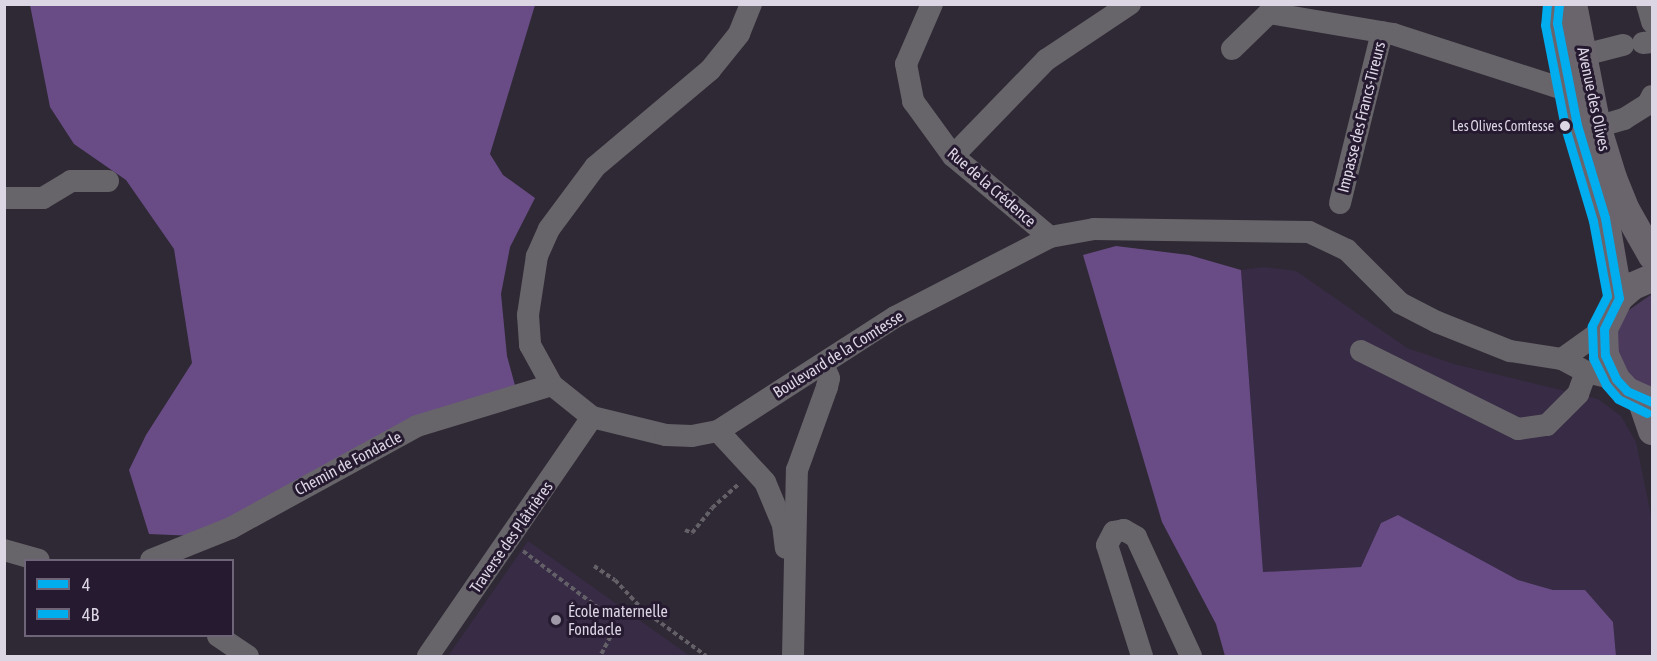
<!DOCTYPE html>
<meta charset="utf-8">
<style>
body{margin:0}
#map{position:relative;width:1657px;height:661px;overflow:hidden;background:#2f2935;font-family:"Asap Condensed",sans-serif}
div>[style]{position:absolute}
.built>*{inset:0;background:#382b45}
.green>*{inset:0;background:#4b3a5c}
.forest>*{inset:0;background:#694c86}
.path>*{height:4px;margin-top:-2px;transform-origin:0;background:repeating-linear-gradient(90deg,#636067 0 4.5px,transparent 0 7.5px)}
.minor>*{height:22px;margin:-11px;padding:0 11px;transform-origin:11px;border-radius:11px;background:#67656a}
.major>*{height:28px;margin:-14px;padding:0 14px;transform-origin:14px;border-radius:14px;background:#6a656d}
.bus-1>*{height:9px;margin:-4.5px;padding:0 4.5px;transform-origin:4.5px;border-radius:4.5px;background:#00adee}
.bus-2>*{height:9px;margin:-4.5px;padding:0 4.5px;transform-origin:4.5px;border-radius:4.5px;background:#00adee}
.dots>*{width:16px;height:16px;translate:-50% -50%;box-sizing:border-box;border:3px solid #251a30;border-radius:50%}
span{translate:-50% -50%;white-space:nowrap;text-align:center;line-height:1.15;-webkit-text-stroke:6px #251a30;paint-order:stroke}
.bus-label{font-size:14px;color:#dcd5e4}
.right{translate:-100% -50%;text-align:right}
.street-label{font-size:16px;color:#dcd5e4}
.poi-label{font-size:16px;color:#dcd5e4}
.left{translate:0 -50%;text-align:left}
.frame{position:absolute;inset:0;border:6px solid #dcd5e4;pointer-events:none}
.legend{position:absolute;left:24px;top:559px;width:210px;height:78px;box-sizing:border-box;background:#251a30;border:2px solid #6e6578;margin:0;padding:8px 10px;list-style:none;font-size:18px;color:#dcd5e4}
.legend li{display:flex;align-items:center;gap:12px;height:30px}
.legend b{width:30px;border:2px solid #6e6578}
</style>
<div id="map">
<div class="built">
<i style="clip-path:polygon(1264px 267px,1296px 271px,1407px 348px,1454px 364px,1598px 399px,1621px 416px,1636px 442px,1652px 520px,1652px 655px,1616px 656px,1613px 622px,1585px 590px,1553px 590px,1518px 580px,1398px 515px,1381px 523px,1361px 567px,1263px 572px,1241px 270px)"></i>
<i style="clip-path:polygon(528px 541px,690px 656px,448px 656px)"></i>
</div>
<div class="green">
<i style="clip-path:polygon(1652px 294px,1652px 391px,1638px 384px,1620px 364px,1616px 337px,1626px 312px)"></i>
</div>
<div class="forest">
<i style="clip-path:polygon(30px 5px,535px 5px,490px 154px,503px 175px,535px 198px,510px 247px,501px 294px,507px 356px,516px 389px,196px 536px,149px 534px,129px 470px,146px 435px,192px 363px,174px 249px,126px 180px,74px 144px,50px 107px)"></i>
<i style="clip-path:polygon(1116px 246px,1189px 255px,1241px 270px,1263px 572px,1361px 567px,1381px 523px,1398px 515px,1518px 580px,1553px 590px,1585px 590px,1613px 622px,1616px 656px,1225px 656px,1216px 624px,1162px 522px,1083px 255px)"></i>
</div>
<div class="path">
<i style="left:685px;top:530px;width:8px;rotate:23deg"></i>
<i style="left:692px;top:533px;width:32px;rotate:-51deg"></i>
<i style="left:712px;top:508px;width:36px;rotate:-42deg"></i>
<i style="left:523px;top:551px;width:111px;rotate:37deg"></i>
<i style="left:612px;top:618px;width:12px;rotate:81deg"></i>
<i style="left:614px;top:630px;width:30px;rotate:118deg"></i>
<i style="left:594px;top:566px;width:25px;rotate:34deg"></i>
<i style="left:615px;top:580px;width:41px;rotate:47deg"></i>
<i style="left:643px;top:610px;width:78px;rotate:36.1deg"></i>
</div>
<div class="minor">
<i style="left:751px;top:4px;width:32px;rotate:112deg"></i>
<i style="left:739px;top:34px;width:46px;rotate:128.9deg"></i>
<i style="left:710px;top:70px;width:150px;rotate:139.9deg"></i>
<i style="left:595px;top:167px;width:77px;rotate:126.6deg"></i>
<i style="left:549px;top:229px;width:30px;rotate:114deg"></i>
<i style="left:537px;top:256px;width:60px;rotate:98.7deg"></i>
<i style="left:528px;top:315px;width:30px;rotate:86deg"></i>
<i style="left:530px;top:345px;width:46px;rotate:61.2deg"></i>
<i style="left:552px;top:385px;width:51px;rotate:38.7deg"></i>
<i style="left:592px;top:417px;width:76px;rotate:13.7deg"></i>
<i style="left:666px;top:435px;width:26px;rotate:2deg"></i>
<i style="left:692px;top:436px;width:26px;rotate:-11deg"></i>
<i style="left:718px;top:431px;width:211px;rotate:-32.8deg"></i>
<i style="left:895px;top:317px;width:174px;rotate:-27.3deg"></i>
<i style="left:1050px;top:237px;width:45px;rotate:-10.3deg"></i>
<i style="left:1094px;top:229px;width:215px;rotate:0.8deg"></i>
<i style="left:1309px;top:232px;width:42px;rotate:25.3deg"></i>
<i style="left:1347px;top:250px;width:75px;rotate:45deg"></i>
<i style="left:1400px;top:303px;width:42px;rotate:27.2deg"></i>
<i style="left:1437px;top:322px;width:79px;rotate:21.7deg"></i>
<i style="left:1510px;top:351px;width:53px;rotate:8.7deg"></i>
<i style="left:1562px;top:359px;width:27px;rotate:28deg"></i>
<i style="left:1586px;top:372px;width:31px;rotate:13deg"></i>
<i style="left:932px;top:4px;width:65px;rotate:113.4deg"></i>
<i style="left:906px;top:64px;width:38px;rotate:79deg"></i>
<i style="left:913px;top:101px;width:68px;rotate:54deg"></i>
<i style="left:953px;top:156px;width:126px;rotate:39.9deg"></i>
<i style="left:1647px;top:4px;width:19px;rotate:74deg"></i>
<i style="left:1643px;top:43px;width:9px;rotate:-6deg"></i>
<i style="left:1232px;top:49px;width:52px;rotate:-44.2deg"></i>
<i style="left:1269px;top:13px;width:126px;rotate:9.6deg"></i>
<i style="left:1393px;top:34px;width:186px;rotate:17.9deg"></i>
<i style="left:1568px;top:59px;width:57px;rotate:-14.3deg"></i>
<i style="left:1583px;top:131px;width:43px;rotate:-16.3deg"></i>
<i style="left:1624px;top:119px;width:28px;rotate:-32deg"></i>
<i style="left:1648px;top:104px;width:9px;rotate:-63deg"></i>
<i style="left:953px;top:156px;width:134px;rotate:-45.9deg"></i>
<i style="left:1046px;top:60px;width:101px;rotate:-33.7deg"></i>
<i style="left:4px;top:198px;width:39px"></i>
<i style="left:43px;top:198px;width:33px;rotate:-31deg"></i>
<i style="left:71px;top:181px;width:37px"></i>
<i style="left:1340px;top:203px;width:176px;rotate:-76.2deg"></i>
<i style="left:1361px;top:351px;width:175px;rotate:26.4deg"></i>
<i style="left:1518px;top:429px;width:29px;rotate:-8deg"></i>
<i style="left:1547px;top:425px;width:44px;rotate:-45deg"></i>
<i style="left:1578px;top:394px;width:23px;rotate:-70deg"></i>
<i style="left:1562px;top:359px;width:52px;rotate:-35.5deg"></i>
<i style="left:718px;top:431px;width:69px;rotate:47.3deg"></i>
<i style="left:765px;top:482px;width:47px;rotate:67.3deg"></i>
<i style="left:783px;top:525px;width:23px;rotate:83deg"></i>
<i style="left:4px;top:550px;width:36px;rotate:16deg"></i>
<i style="left:151px;top:560px;width:86px;rotate:-21.8deg"></i>
<i style="left:231px;top:528px;width:212px;rotate:-28.7deg"></i>
<i style="left:417px;top:426px;width:141px;rotate:-16.9deg"></i>
<i style="left:218px;top:636px;width:36px;rotate:34deg"></i>
<i style="left:428px;top:656px;width:290px;rotate:-55.5deg"></i>
<i style="left:793px;top:656px;width:186px;rotate:-88.8deg"></i>
<i style="left:797px;top:470px;width:88px;rotate:-70.1deg"></i>
<i style="left:827px;top:387px;width:9px;rotate:-77deg"></i>
<i style="left:829px;top:378px;width:15px;rotate:-113deg"></i>
<i style="left:1142px;top:656px;width:116px;rotate:-107.5deg"></i>
<i style="left:1107px;top:545px;width:15px;rotate:-62deg"></i>
<i style="left:1114px;top:532px;width:10px;rotate:-11deg"></i>
<i style="left:1124px;top:530px;width:14px;rotate:30deg"></i>
<i style="left:1136px;top:537px;width:131px;rotate:65.2deg"></i>
</div>
<div class="major">
<i style="left:1559px;top:4px;width:19px;rotate:96deg"></i>
<i style="left:1557px;top:23px;width:104px;rotate:78.9deg"></i>
<i style="left:1577px;top:125px;width:97px;rotate:73.2deg"></i>
<i style="left:1605px;top:218px;width:81px;rotate:80.1deg"></i>
<i style="left:1573px;top:4px;width:124px;rotate:78.9deg"></i>
<i style="left:1597px;top:126px;width:54px;rotate:72.9deg"></i>
<i style="left:1613px;top:178px;width:35px;rotate:68deg"></i>
<i style="left:1626px;top:210px;width:53px;rotate:60.5deg"></i>
<i style="left:1652px;top:278px;width:21px;rotate:157deg"></i>
<i style="left:1633px;top:286px;width:18px;rotate:139deg"></i>
<i style="left:1619px;top:298px;width:34px;rotate:116deg"></i>
<i style="left:1604px;top:329px;width:26px;rotate:88deg"></i>
<i style="left:1605px;top:355px;width:26px;rotate:65deg"></i>
<i style="left:1616px;top:379px;width:16px;rotate:47deg"></i>
<i style="left:1627px;top:391px;width:27px;rotate:24deg"></i>
<i style="left:1641px;top:399px;width:34px;rotate:71deg"></i>
</div>
<div class="bus-1">
<i style="left:1559px;top:4px;width:19px;rotate:96deg"></i>
<i style="left:1557px;top:23px;width:104px;rotate:78.9deg"></i>
<i style="left:1577px;top:125px;width:97px;rotate:73.2deg"></i>
<i style="left:1605px;top:218px;width:81px;rotate:80.1deg"></i>
<i style="left:1619px;top:298px;width:34px;rotate:116deg"></i>
<i style="left:1604px;top:329px;width:26px;rotate:88deg"></i>
<i style="left:1605px;top:355px;width:26px;rotate:65deg"></i>
<i style="left:1616px;top:379px;width:16px;rotate:47deg"></i>
<i style="left:1627px;top:391px;width:27px;rotate:24deg"></i>
</div>
<div class="bus-2">
<i style="left:1547px;top:4px;width:21px;rotate:95deg"></i>
<i style="left:1545px;top:25px;width:104px;rotate:78.9deg"></i>
<i style="left:1565px;top:127px;width:98px;rotate:73.4deg"></i>
<i style="left:1593px;top:221px;width:76px;rotate:79.4deg"></i>
<i style="left:1607px;top:296px;width:34px;rotate:117deg"></i>
<i style="left:1592px;top:326px;width:32px;rotate:88deg"></i>
<i style="left:1593px;top:358px;width:30px;rotate:64deg"></i>
<i style="left:1606px;top:385px;width:18px;rotate:49deg"></i>
<i style="left:1618px;top:399px;width:32px;rotate:26deg"></i>
</div>
<div class="dots">
<i style="left:1565px;top:126px;background:#dcd5e4"></i>
<i style="left:556px;top:620px;background:#9f99a7"></i>
</div>
<div class="bus-label">
<span class="right" style="left:1554px;top:126px">Les Olives Comtesse</span>
</div>
<div class="street-label">
<span style="left:1594px;top:99px;rotate:78deg">Avenue des Olives</span>
<span style="left:1361px;top:117px;rotate:-76deg">Impasse des Francs-Tireurs</span>
<span style="left:992px;top:187px;rotate:41deg">Rue de la Crédence</span>
<span style="left:838px;top:354px;rotate:-32deg">Boulevard de la Comtesse</span>
<span style="left:348px;top:463px;rotate:-28deg">Chemin de Fondacle</span>
<span style="left:511px;top:537px;rotate:-55deg">Traverse des Plâtrières</span>
</div>
<div class="poi-label">
<span class="left" style="left:568px;top:620px">École maternelle<br>Fondacle</span>
</div>
<div class="frame"></div>
<ul class="legend">
<li><b style="height:8px;background:#00adee"></b>4</li>
<li><b style="height:8px;background:#00adee"></b>4B</li>
</ul>
</div>
